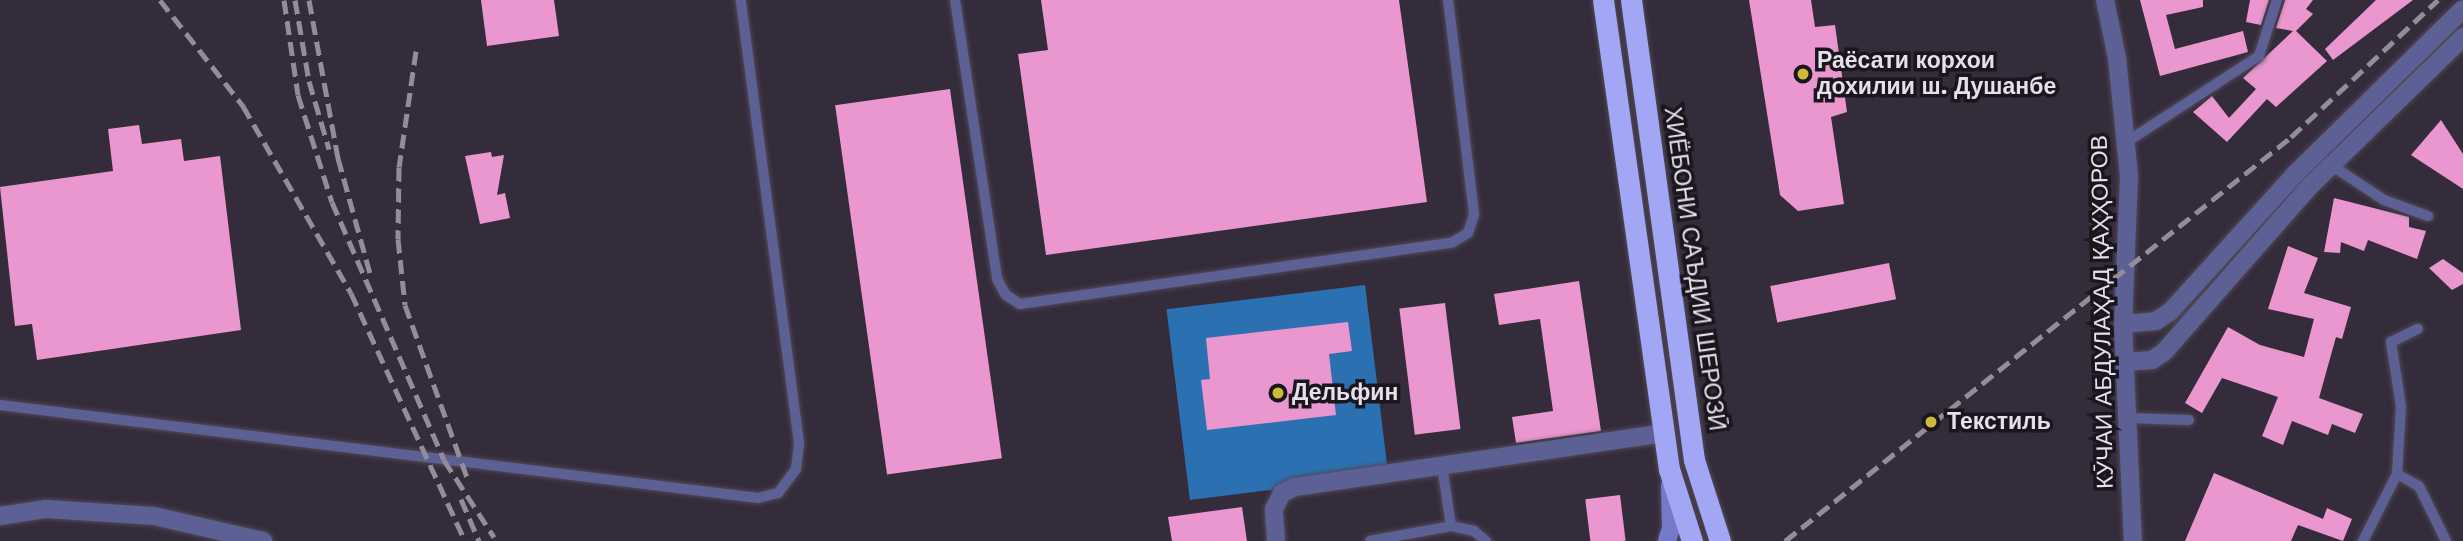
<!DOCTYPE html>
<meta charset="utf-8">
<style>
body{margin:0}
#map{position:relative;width:2463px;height:541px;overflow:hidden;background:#342c3b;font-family:"Work Sans",sans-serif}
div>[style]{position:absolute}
.water>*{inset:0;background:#2b71b2;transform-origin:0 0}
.building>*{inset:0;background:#ea96cf;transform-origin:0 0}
.roads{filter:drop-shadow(0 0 2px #504957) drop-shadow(0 0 2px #504957)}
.lane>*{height:10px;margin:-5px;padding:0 5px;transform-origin:5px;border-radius:5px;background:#5c6094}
.street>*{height:18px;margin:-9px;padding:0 9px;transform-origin:9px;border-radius:9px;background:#5c6094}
.secondary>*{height:18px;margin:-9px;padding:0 9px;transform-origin:9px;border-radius:9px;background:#7579cc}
.highway>*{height:21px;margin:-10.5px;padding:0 10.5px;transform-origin:10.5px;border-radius:10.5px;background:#a1a7f4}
.rail>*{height:5px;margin-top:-2.5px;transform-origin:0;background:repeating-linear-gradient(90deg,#948d99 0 14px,transparent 0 21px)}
.dots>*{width:19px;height:19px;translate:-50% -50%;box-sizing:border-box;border:4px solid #1a161d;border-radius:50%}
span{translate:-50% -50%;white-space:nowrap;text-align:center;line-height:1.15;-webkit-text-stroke:7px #1a161d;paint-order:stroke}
.poi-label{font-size:23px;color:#e5e0ea;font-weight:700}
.left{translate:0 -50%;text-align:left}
.street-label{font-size:23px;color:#e5e0ea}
</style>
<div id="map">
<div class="water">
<i style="left:1365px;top:285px;width:192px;height:200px;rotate:83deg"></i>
</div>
<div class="building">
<i style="clip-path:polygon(481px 0,554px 0,559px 36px,487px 46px)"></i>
<i style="clip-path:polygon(1041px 0,1399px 0,1427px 202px,1046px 255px,1018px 54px,1048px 50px)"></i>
<i style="clip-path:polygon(1749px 0,1811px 0,1815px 27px,1835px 25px,1847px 112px,1831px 117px,1844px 204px,1798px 211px,1780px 195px)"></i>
<i style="clip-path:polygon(2140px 0,2203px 0,2203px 7px,2166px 15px,2175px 49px,2243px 31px,2248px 52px,2160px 76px)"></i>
<i style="clip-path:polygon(2250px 0,2269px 0,2261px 25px,2246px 22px)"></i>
<i style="clip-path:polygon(2285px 0,2313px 0,2306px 9px,2313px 14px,2296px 31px,2327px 61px,2276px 107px,2267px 99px,2227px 142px,2193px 112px,2212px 96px,2229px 118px,2256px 89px,2243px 78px,2293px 31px,2276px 28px)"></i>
<i style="clip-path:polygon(2376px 0,2413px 0,2333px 60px,2325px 49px)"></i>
<i style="left:950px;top:89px;width:373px;height:116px;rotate:82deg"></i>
<i style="clip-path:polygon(2441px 120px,2463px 154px,2463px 189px,2411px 155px)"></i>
<i style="clip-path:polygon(139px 125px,142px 144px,181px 139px,184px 161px,220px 156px,241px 330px,37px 360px,32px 324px,15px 326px,0 187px,113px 171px,108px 129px)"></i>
<i style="clip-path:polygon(491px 152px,492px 157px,504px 155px,497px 195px,505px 193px,510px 218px,480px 224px,465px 156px)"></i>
<i style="clip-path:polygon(2334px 198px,2409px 217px,2409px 227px,2426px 231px,2417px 259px,2368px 240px,2364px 251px,2341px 242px,2340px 253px,2324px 252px)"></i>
<i style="clip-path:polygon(2288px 246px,2318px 258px,2304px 293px,2351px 307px,2342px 339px,2336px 337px,2319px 398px,2363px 414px,2355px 433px,2332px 424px,2328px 435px,2292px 421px,2283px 445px,2262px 436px,2278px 397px,2222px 378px,2202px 413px,2185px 403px,2228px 327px,2260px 345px,2304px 357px,2314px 319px,2268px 309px)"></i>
<i style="clip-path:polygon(2443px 259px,2463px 273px,2463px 284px,2452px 290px,2429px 268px)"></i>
<i style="left:1889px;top:263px;width:37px;height:121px;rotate:79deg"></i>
<i style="clip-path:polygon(1579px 281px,1601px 431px,1516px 443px,1512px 417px,1553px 411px,1540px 319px,1499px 325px,1494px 294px)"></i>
<i style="left:1445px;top:303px;width:127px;height:46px;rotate:83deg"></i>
<i style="clip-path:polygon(1348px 322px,1352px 351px,1329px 354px,1336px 415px,1207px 430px,1201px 380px,1210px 379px,1206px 338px)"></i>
<i style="clip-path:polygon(2214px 473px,2323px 519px,2327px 508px,2352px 519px,2343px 541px,2298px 525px,2291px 541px,2185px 541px)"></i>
<i style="left:1620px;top:495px;width:46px;height:35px;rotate:83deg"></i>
<i style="clip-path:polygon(1242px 507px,1247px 541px,1172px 541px,1168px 517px)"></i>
</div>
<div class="roads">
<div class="lane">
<i style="left:955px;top:0;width:282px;rotate:81.4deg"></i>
<i style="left:997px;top:279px;width:18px;rotate:61deg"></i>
<i style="left:1006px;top:295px;width:17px;rotate:33deg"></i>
<i style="left:1020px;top:304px;width:437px;rotate:-8.1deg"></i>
<i style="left:1453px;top:242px;width:17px;rotate:-31deg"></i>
<i style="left:1468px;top:233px;width:20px;rotate:-72deg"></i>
<i style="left:1474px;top:214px;width:216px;rotate:-96.9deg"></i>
<i style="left:2125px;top:143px;width:160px;rotate:-33deg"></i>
<i style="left:2259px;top:56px;width:59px;rotate:-72.2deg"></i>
<i style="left:2331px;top:165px;width:64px;rotate:33.4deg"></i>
<i style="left:2384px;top:200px;width:47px;rotate:20deg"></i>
<i style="left:0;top:405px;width:764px;rotate:6.99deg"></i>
<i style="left:758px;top:498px;width:21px;rotate:-14deg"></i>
<i style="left:778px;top:493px;width:30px;rotate:-53deg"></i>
<i style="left:796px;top:469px;width:26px;rotate:-83deg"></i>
<i style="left:799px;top:443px;width:447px;rotate:-97.5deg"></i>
<i style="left:2126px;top:418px;width:63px;rotate:1.8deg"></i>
<i style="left:2397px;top:474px;width:25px;rotate:29deg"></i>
<i style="left:2419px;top:486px;width:61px;rotate:63.9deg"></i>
<i style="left:1451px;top:526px;width:24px;rotate:12deg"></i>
<i style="left:1474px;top:531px;width:16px;rotate:40deg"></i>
<i style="left:1370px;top:541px;width:82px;rotate:-10.5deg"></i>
<i style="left:1451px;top:526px;width:61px;rotate:-98.5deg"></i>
<i style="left:2363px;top:541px;width:75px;rotate:-63.1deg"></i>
<i style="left:2397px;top:474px;width:67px;rotate:-86.6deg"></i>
<i style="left:2401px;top:407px;width:66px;rotate:-98.7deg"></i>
<i style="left:2391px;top:342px;width:30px;rotate:-26deg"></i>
</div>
<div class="street">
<i style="left:2105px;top:0;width:59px;rotate:78.3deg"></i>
<i style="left:2117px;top:58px;width:120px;rotate:84.2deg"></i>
<i style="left:2129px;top:177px;width:147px;rotate:92.3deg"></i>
<i style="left:2123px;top:324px;width:217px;rotate:87.4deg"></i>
<i style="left:2123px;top:324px;width:33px;rotate:-5deg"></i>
<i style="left:2156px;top:321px;width:17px;rotate:-33deg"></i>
<i style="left:2170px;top:312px;width:186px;rotate:-47.8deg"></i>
<i style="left:2295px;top:174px;width:235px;rotate:-44.5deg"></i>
<i style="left:2124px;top:362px;width:28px;rotate:-4deg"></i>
<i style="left:2152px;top:360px;width:14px;rotate:-34deg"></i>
<i style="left:2164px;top:352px;width:220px;rotate:-48.7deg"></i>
<i style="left:2309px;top:187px;width:215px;rotate:-44.2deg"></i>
<i style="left:0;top:516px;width:47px;rotate:-8.7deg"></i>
<i style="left:46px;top:509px;width:108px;rotate:3.7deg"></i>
<i style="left:154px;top:516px;width:112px;rotate:12.9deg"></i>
<i style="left:1276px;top:541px;width:32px;rotate:-94deg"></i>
<i style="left:1274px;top:509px;width:18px;rotate:-63deg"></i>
<i style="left:1282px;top:493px;width:14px;rotate:-25deg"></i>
<i style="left:1295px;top:487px;width:373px;rotate:-8.3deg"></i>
</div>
<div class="secondary">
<i style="left:1667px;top:541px;width:14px;rotate:-73deg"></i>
<i style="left:1671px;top:528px;width:42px;rotate:-91.4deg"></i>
</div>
<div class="highway">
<i style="left:1603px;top:0;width:474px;rotate:82deg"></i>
<i style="left:1669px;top:469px;width:76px;rotate:72.3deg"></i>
<i style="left:1631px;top:0;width:464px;rotate:82.2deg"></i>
<i style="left:1694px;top:460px;width:85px;rotate:72.2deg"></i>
</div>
</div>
<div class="rail">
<i style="left:160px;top:0;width:135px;rotate:51.9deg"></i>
<i style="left:243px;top:106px;width:216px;rotate:60deg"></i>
<i style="left:351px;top:293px;width:273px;rotate:65.3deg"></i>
<i style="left:284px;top:0;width:96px;rotate:81.6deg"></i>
<i style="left:298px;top:95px;width:112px;rotate:72.4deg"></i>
<i style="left:332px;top:202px;width:281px;rotate:66.5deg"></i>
<i style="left:444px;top:460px;width:92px;rotate:57deg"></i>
<i style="left:295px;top:0;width:82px;rotate:80.2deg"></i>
<i style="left:309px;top:81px;width:71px;rotate:73.6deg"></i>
<i style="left:309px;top:0;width:161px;rotate:79.6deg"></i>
<i style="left:338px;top:158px;width:119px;rotate:74.5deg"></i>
<i style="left:416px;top:51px;width:117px;rotate:98.3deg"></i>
<i style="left:399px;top:167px;width:72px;rotate:90.8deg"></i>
<i style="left:398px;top:239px;width:66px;rotate:83.9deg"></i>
<i style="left:405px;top:305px;width:189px;rotate:70.2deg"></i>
<i style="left:461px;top:499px;width:46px;rotate:66.8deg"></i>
<i style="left:1785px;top:541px;width:647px;rotate:-38.6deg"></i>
<i style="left:2291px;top:137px;width:201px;rotate:-43deg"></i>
</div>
<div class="dots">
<i style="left:1803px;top:74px;background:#ceb938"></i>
<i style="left:1278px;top:393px;background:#ceb938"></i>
<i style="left:1931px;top:422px;background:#ceb938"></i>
</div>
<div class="poi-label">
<span class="left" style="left:1817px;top:74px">Раёсати корхои<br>дохилии ш. Душанбе</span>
<span class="left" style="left:1292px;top:393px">Дельфин</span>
<span class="left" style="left:1947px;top:422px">Текстиль</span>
</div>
<div class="street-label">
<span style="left:1694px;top:269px;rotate:82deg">ХИЁБОНИ САЪДИИ ШЕРОЗӢ</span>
<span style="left:2103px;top:312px;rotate:-91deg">КӮЧАИ АБДУЛАҲАД ҚАҲҲОРОВ</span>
</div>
</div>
